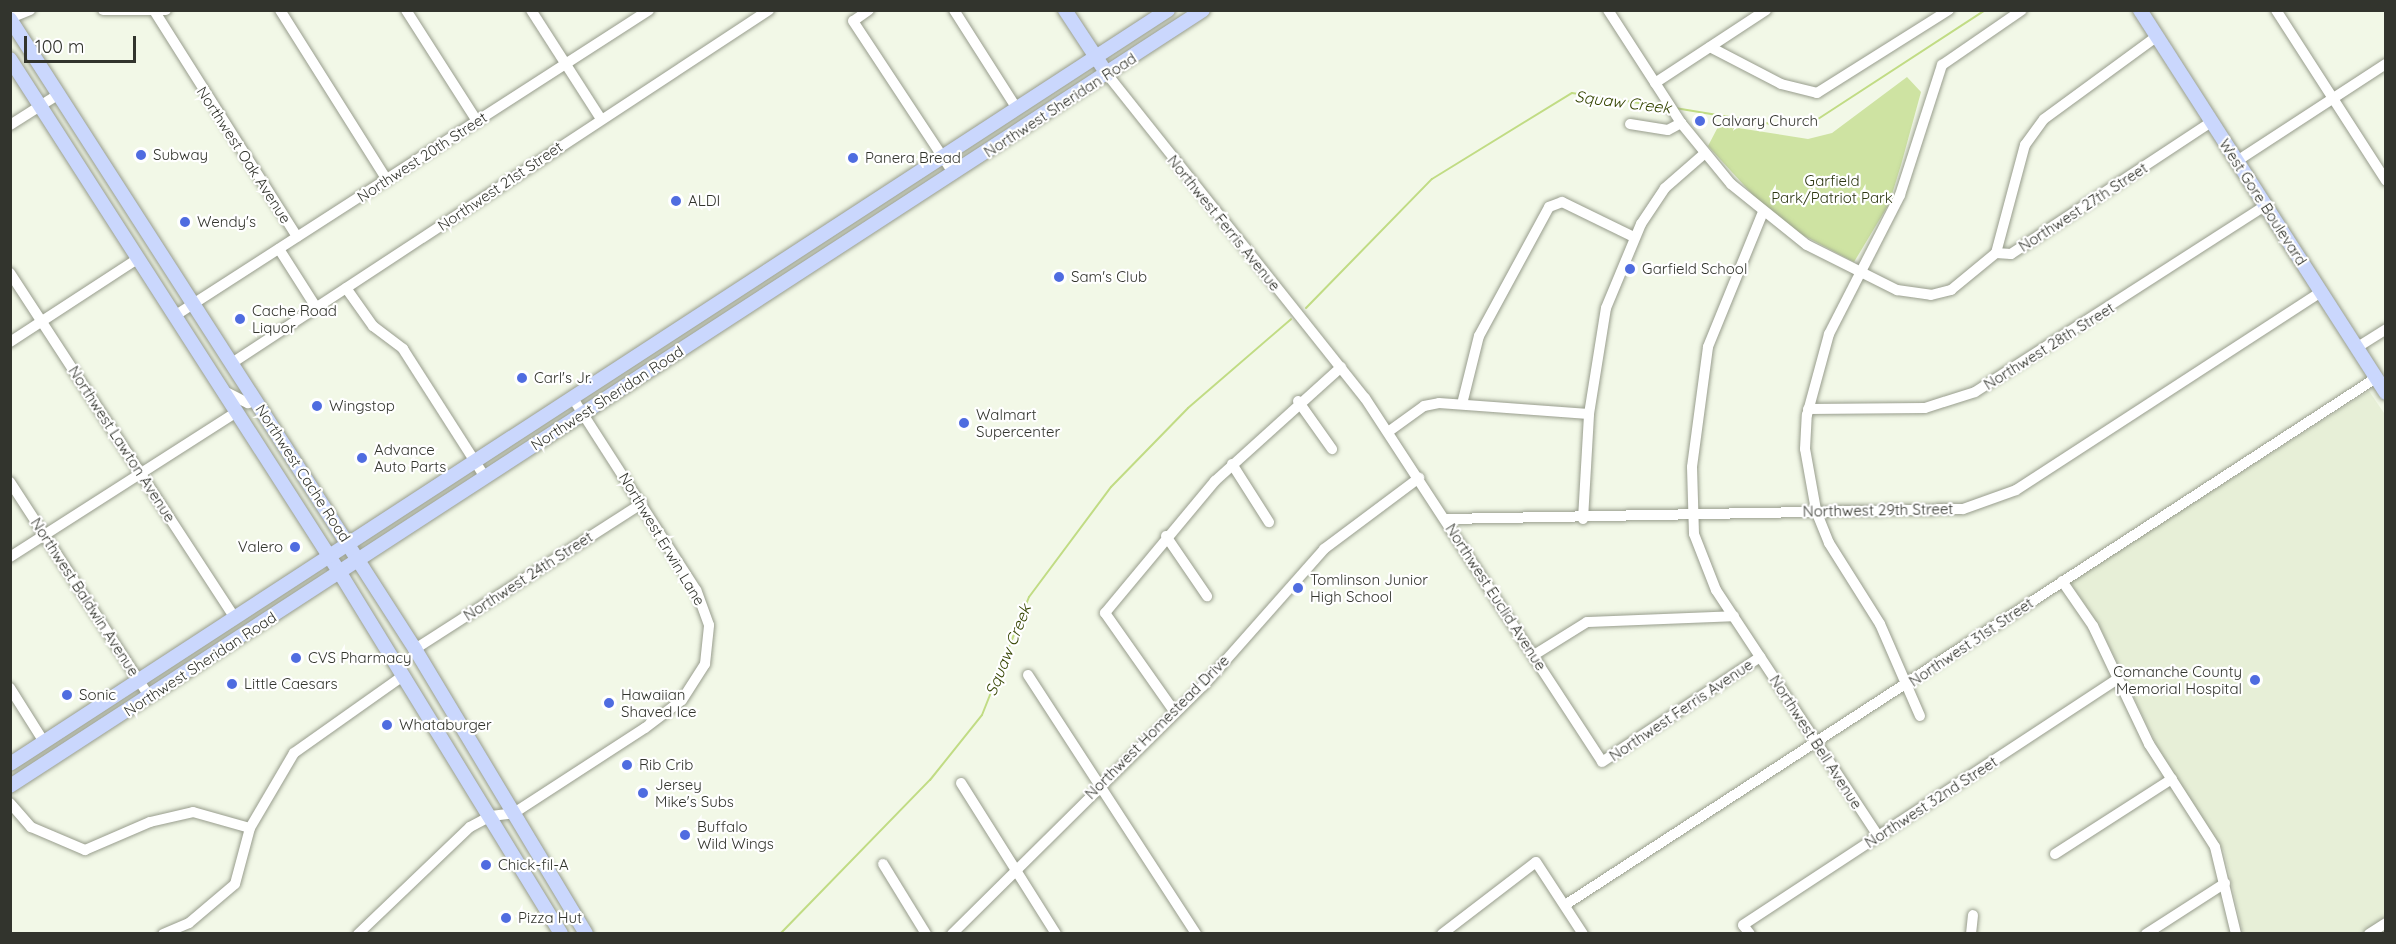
<!DOCTYPE html>
<style>
body{margin:0}
#map{position:relative;width:2396px;height:944px;overflow:hidden;background:#f2f8e7;font-family:Quicksand,sans-serif}
div>[style]{position:absolute}
.built>*{inset:0;background:#e7efd7}
.green>*{inset:0;background:#cee3a2}
.stream>*{height:2px;margin:-1px;padding:0 1px;transform-origin:1px;border-radius:1px;background:#c1dc84}
.roads{filter:drop-shadow(0 0 2px #989d8d) drop-shadow(0 0 2px #989d8d)}
.minor>*{height:10px;margin:-5px;padding:0 5px;transform-origin:5px;border-radius:5px;background:#fff}
.major>*{height:14px;margin:-7px;padding:0 7px;transform-origin:7px;border-radius:7px;background:#cad7fd}
.dots>*{width:16px;height:16px;translate:-50% -50%;box-sizing:border-box;border:3px solid #fff;border-radius:50%}
span{translate:-50% -50%;white-space:nowrap;text-align:center;line-height:1.15;-webkit-text-stroke:4.5px #fff;paint-order:stroke}
.street-label{font-size:15px;color:#32342d}
.poi-label{font-size:15px;color:#32342d}
.left{translate:0 -50%;text-align:left}
.right{translate:-100% -50%;text-align:right}
.park-label{font-size:15px;color:#2c3611}
.water-label{font-size:16px;color:#354400;font-style:italic}
.frame{position:absolute;inset:0;border:12px solid #32342d;pointer-events:none}
.scale{position:absolute;left:24px;top:36px;width:112px;height:27px;box-sizing:border-box;border:3px solid #32342d;border-top:0;padding-left:8px;font-size:18px;line-height:21px;white-space:nowrap;color:#32342d;-webkit-text-stroke:4px #fff;paint-order:stroke}
</style>
<div id="map">
<div class="built">
<i style="clip-path:polygon(2369px 391px,2386px 416px,2385px 919px,2363px 933px,2243px 933px,2224px 851px,2164px 760px,2099px 625px,2070px 582px)"></i>
</div>
<div class="green">
<i style="clip-path:polygon(1907px 77px,1921px 92px,1901px 165px,1889px 204px,1854px 262px,1793px 230px,1765px 208px,1708px 146px,1719px 125px,1808px 139px,1832px 133px)"></i>
</div>
<div class="stream">
<i style="left:1675px;top:108px;width:104px;rotate:9.4deg"></i>
<i style="left:1778px;top:125px;width:40px;rotate:-8.5deg"></i>
<i style="left:1818px;top:119px;width:199px;rotate:-33.1deg"></i>
<i style="left:1306px;top:308px;width:180px;rotate:-45.7deg"></i>
<i style="left:1432px;top:179px;width:164px;rotate:-31.6deg"></i>
<i style="left:1572px;top:93px;width:95px;rotate:8.5deg"></i>
<i style="left:780px;top:934px;width:215px;rotate:-45.8deg"></i>
<i style="left:930px;top:780px;width:83px;rotate:-51.3deg"></i>
<i style="left:982px;top:715px;width:127px;rotate:-68.3deg"></i>
<i style="left:1029px;top:597px;width:137px;rotate:-53.3deg"></i>
<i style="left:1111px;top:487px;width:110px;rotate:-45.7deg"></i>
<i style="left:1188px;top:408px;width:136px;rotate:-40.8deg"></i>
</div>
<div class="roads">
<div class="minor">
<i style="left:103px;top:10px;width:63px"></i>
<i style="left:280px;top:10px;width:201px;rotate:57.8deg"></i>
<i style="left:406px;top:10px;width:132px;rotate:57.4deg"></i>
<i style="left:531px;top:10px;width:130px;rotate:57.3deg"></i>
<i style="left:869px;top:10px;width:19px;rotate:145deg"></i>
<i style="left:853px;top:21px;width:183px;rotate:56.6deg"></i>
<i style="left:954px;top:10px;width:117px;rotate:57.5deg"></i>
<i style="left:1608px;top:10px;width:135px;rotate:57.1deg"></i>
<i style="left:1681px;top:123px;width:79px;rotate:50.7deg"></i>
<i style="left:1731px;top:184px;width:97px;rotate:38.8deg"></i>
<i style="left:1807px;top:245px;width:101px;rotate:26.6deg"></i>
<i style="left:1897px;top:290px;width:34px;rotate:8deg"></i>
<i style="left:1931px;top:295px;width:21px;rotate:-14deg"></i>
<i style="left:1951px;top:290px;width:58px;rotate:-39.4deg"></i>
<i style="left:1996px;top:253px;width:15px;rotate:4deg"></i>
<i style="left:2011px;top:254px;width:240px;rotate:-33.4deg"></i>
<i style="left:2276px;top:10px;width:203px;rotate:57.2deg"></i>
<i style="left:155px;top:12px;width:266px;rotate:57.7deg"></i>
<i style="left:10px;top:18px;width:22px;rotate:-22deg"></i>
<i style="left:1710px;top:47px;width:80px;rotate:27.5deg"></i>
<i style="left:1781px;top:84px;width:37px;rotate:14deg"></i>
<i style="left:1817px;top:93px;width:156px;rotate:-32.2deg"></i>
<i style="left:1107px;top:74px;width:414px;rotate:51.5deg"></i>
<i style="left:1365px;top:398px;width:434px;rotate:56.9deg"></i>
<i style="left:1602px;top:762px;width:190px;rotate:-33.6deg"></i>
<i style="left:1655px;top:83px;width:133px;rotate:-33.3deg"></i>
<i style="left:1630px;top:124px;width:38px;rotate:9deg"></i>
<i style="left:1668px;top:130px;width:15px;rotate:-28deg"></i>
<i style="left:10px;top:125px;width:58px;rotate:-32.3deg"></i>
<i style="left:2237px;top:161px;width:178px;rotate:-33.1deg"></i>
<i style="left:1763px;top:212px;width:146px;rotate:112.2deg"></i>
<i style="left:1708px;top:347px;width:121px;rotate:97.6deg"></i>
<i style="left:1692px;top:467px;width:67px;rotate:88.3deg"></i>
<i style="left:1694px;top:534px;width:60px;rotate:68.6deg"></i>
<i style="left:1716px;top:590px;width:295px;rotate:56.6deg"></i>
<i style="left:279px;top:249px;width:69px;rotate:57.5deg"></i>
<i style="left:1996px;top:253px;width:112px;rotate:-75deg"></i>
<i style="left:2025px;top:145px;width:32px;rotate:-54deg"></i>
<i style="left:2044px;top:119px;width:139px;rotate:-36.2deg"></i>
<i style="left:10px;top:273px;width:410px;rotate:56.9deg"></i>
<i style="left:346px;top:288px;width:47px;rotate:54.6deg"></i>
<i style="left:373px;top:326px;width:38px;rotate:37deg"></i>
<i style="left:403px;top:349px;width:152px;rotate:57.4deg"></i>
<i style="left:176px;top:315px;width:563px;rotate:-32.81deg"></i>
<i style="left:10px;top:342px;width:154px;rotate:-33.1deg"></i>
<i style="left:2356px;top:348px;width:36px;rotate:-32deg"></i>
<i style="left:232px;top:363px;width:643px;rotate:-33.32deg"></i>
<i style="left:224px;top:391px;width:27px;rotate:27deg"></i>
<i style="left:248px;top:403px;width:9px;rotate:-21deg"></i>
<i style="left:1298px;top:401px;width:59px;rotate:54.7deg"></i>
<i style="left:1462px;top:404px;width:70px;rotate:-76deg"></i>
<i style="left:1479px;top:336px;width:147px;rotate:-61.5deg"></i>
<i style="left:1549px;top:207px;width:14px;rotate:-21deg"></i>
<i style="left:1562px;top:202px;width:80px;rotate:25.9deg"></i>
<i style="left:1808px;top:409px;width:117px;rotate:-0.5deg"></i>
<i style="left:1925px;top:408px;width:52px;rotate:-17.7deg"></i>
<i style="left:1975px;top:392px;width:345px;rotate:-32.7deg"></i>
<i style="left:1388px;top:432px;width:44px;rotate:-35.8deg"></i>
<i style="left:1424px;top:406px;width:15px;rotate:-11deg"></i>
<i style="left:1439px;top:403px;width:150px;rotate:4.2deg"></i>
<i style="left:1232px;top:464px;width:69px;rotate:57.5deg"></i>
<i style="left:10px;top:482px;width:255px;rotate:57deg"></i>
<i style="left:1446px;top:519px;width:517px;rotate:-1.11deg"></i>
<i style="left:1963px;top:509px;width:56px;rotate:-19.7deg"></i>
<i style="left:2016px;top:490px;width:364px;rotate:-33deg"></i>
<i style="left:1583px;top:519px;width:105px;rotate:-86.7deg"></i>
<i style="left:1589px;top:414px;width:107px;rotate:-80.9deg"></i>
<i style="left:1606px;top:308px;width:91px;rotate:-67.4deg"></i>
<i style="left:1641px;top:224px;width:43px;rotate:-56.3deg"></i>
<i style="left:1665px;top:188px;width:52px;rotate:-41.1deg"></i>
<i style="left:1166px;top:536px;width:73px;rotate:55.7deg"></i>
<i style="left:10px;top:557px;width:269px;rotate:-32.6deg"></i>
<i style="left:2062px;top:581px;width:55px;rotate:55.4deg"></i>
<i style="left:2093px;top:626px;width:131px;rotate:64.6deg"></i>
<i style="left:2149px;top:744px;width:122px;rotate:57.3deg"></i>
<i style="left:2215px;top:847px;width:89px;rotate:76.4deg"></i>
<i style="left:415px;top:649px;width:270px;rotate:-32.7deg"></i>
<i style="left:1534px;top:655px;width:62px;rotate:-31.9deg"></i>
<i style="left:1587px;top:622px;width:147px;rotate:-2.3deg"></i>
<i style="left:1028px;top:675px;width:309px;rotate:57deg"></i>
<i style="left:10px;top:688px;width:64px;rotate:57.8deg"></i>
<i style="left:1174px;top:711px;width:120px;rotate:-125.1deg"></i>
<i style="left:1105px;top:613px;width:172px;rotate:-50.2deg"></i>
<i style="left:1215px;top:481px;width:170px;rotate:-42.1deg"></i>
<i style="left:1920px;top:716px;width:100px;rotate:-113.5deg"></i>
<i style="left:1880px;top:624px;width:96px;rotate:-122.2deg"></i>
<i style="left:1829px;top:543px;width:35px;rotate:-112deg"></i>
<i style="left:1816px;top:510px;width:62px;rotate:-100.2deg"></i>
<i style="left:1805px;top:449px;width:34px;rotate:-87deg"></i>
<i style="left:1807px;top:415px;width:84px;rotate:-74.8deg"></i>
<i style="left:1829px;top:334px;width:156px;rotate:-62.9deg"></i>
<i style="left:1900px;top:195px;width:137px;rotate:-72.1deg"></i>
<i style="left:1942px;top:65px;width:97px;rotate:-34.5deg"></i>
<i style="left:961px;top:783px;width:178px;rotate:57.8deg"></i>
<i style="left:10px;top:803px;width:32px;rotate:49deg"></i>
<i style="left:31px;top:827px;width:59px;rotate:23.1deg"></i>
<i style="left:85px;top:850px;width:71px;rotate:-23.3deg"></i>
<i style="left:150px;top:822px;width:44px;rotate:-13.1deg"></i>
<i style="left:193px;top:812px;width:59px;rotate:15.7deg"></i>
<i style="left:2055px;top:854px;width:139px;rotate:-32.7deg"></i>
<i style="left:883px;top:864px;width:82px;rotate:58.4deg"></i>
<i style="left:1565px;top:905px;width:967px;rotate:-33.02deg"></i>
<i style="left:163px;top:934px;width:28px;rotate:-23deg"></i>
<i style="left:189px;top:923px;width:60px;rotate:-40.3deg"></i>
<i style="left:235px;top:884px;width:58px;rotate:-75deg"></i>
<i style="left:250px;top:828px;width:87px;rotate:-59.6deg"></i>
<i style="left:294px;top:753px;width:135px;rotate:-35.3deg"></i>
<i style="left:358px;top:934px;width:155px;rotate:-43.7deg"></i>
<i style="left:470px;top:827px;width:24px;rotate:-28deg"></i>
<i style="left:491px;top:816px;width:23px;rotate:-7deg"></i>
<i style="left:514px;top:813px;width:156px;rotate:-33deg"></i>
<i style="left:645px;top:728px;width:46px;rotate:-37.1deg"></i>
<i style="left:682px;top:700px;width:43px;rotate:-57.4deg"></i>
<i style="left:705px;top:664px;width:39px;rotate:-84deg"></i>
<i style="left:709px;top:625px;width:37px;rotate:-110deg"></i>
<i style="left:696px;top:590px;width:229px;rotate:-122.7deg"></i>
<i style="left:952px;top:934px;width:353px;rotate:-44.7deg"></i>
<i style="left:1203px;top:686px;width:183px;rotate:-48.5deg"></i>
<i style="left:1324px;top:549px;width:119px;rotate:-36.8deg"></i>
<i style="left:1442px;top:934px;width:118px;rotate:-37.5deg"></i>
<i style="left:1536px;top:862px;width:86px;rotate:56.9deg"></i>
<i style="left:1750px;top:934px;width:11px;rotate:-128deg"></i>
<i style="left:1743px;top:925px;width:448px;rotate:-33.3deg"></i>
<i style="left:1971px;top:934px;width:19px;rotate:-84deg"></i>
<i style="left:2146px;top:934px;width:94px;rotate:-32.8deg"></i>
<i style="left:2369px;top:934px;width:20px;rotate:-33deg"></i>
</div>
<div class="major">
<i style="left:1065px;top:10px;width:77px;rotate:56.7deg"></i>
<i style="left:2140px;top:10px;width:455px;rotate:57.3deg"></i>
<i style="left:10px;top:19px;width:749px;rotate:57.26deg"></i>
<i style="left:415px;top:649px;width:332px;rotate:59deg"></i>
<i style="left:10px;top:59px;width:611px;rotate:57.3deg"></i>
<i style="left:340px;top:573px;width:423px;rotate:58.5deg"></i>
<i style="left:10px;top:764px;width:1382px;rotate:-33.07deg"></i>
<i style="left:10px;top:786px;width:1423px;rotate:-33.04deg"></i>
</div>
</div>
<div class="dots">
<i style="left:1700px;top:121px;background:#4f6ce0"></i>
<i style="left:141px;top:155px;background:#4f6ce0"></i>
<i style="left:853px;top:158px;background:#4f6ce0"></i>
<i style="left:676px;top:201px;background:#4f6ce0"></i>
<i style="left:185px;top:222px;background:#4f6ce0"></i>
<i style="left:1630px;top:269px;background:#4f6ce0"></i>
<i style="left:1059px;top:277px;background:#4f6ce0"></i>
<i style="left:240px;top:319px;background:#4f6ce0"></i>
<i style="left:522px;top:378px;background:#4f6ce0"></i>
<i style="left:317px;top:406px;background:#4f6ce0"></i>
<i style="left:964px;top:423px;background:#4f6ce0"></i>
<i style="left:362px;top:458px;background:#4f6ce0"></i>
<i style="left:295px;top:547px;background:#4f6ce0"></i>
<i style="left:1298px;top:588px;background:#4f6ce0"></i>
<i style="left:296px;top:658px;background:#4f6ce0"></i>
<i style="left:2255px;top:680px;background:#4f6ce0"></i>
<i style="left:232px;top:684px;background:#4f6ce0"></i>
<i style="left:67px;top:695px;background:#4f6ce0"></i>
<i style="left:609px;top:703px;background:#4f6ce0"></i>
<i style="left:387px;top:725px;background:#4f6ce0"></i>
<i style="left:627px;top:765px;background:#4f6ce0"></i>
<i style="left:643px;top:793px;background:#4f6ce0"></i>
<i style="left:685px;top:835px;background:#4f6ce0"></i>
<i style="left:486px;top:865px;background:#4f6ce0"></i>
<i style="left:506px;top:918px;background:#4f6ce0"></i>
</div>
<div class="street-label">
<span style="left:1060px;top:105px;rotate:-33deg">Northwest Sheridan Road</span>
<span style="left:244px;top:155px;rotate:57deg">Northwest Oak Avenue</span>
<span style="left:422px;top:157px;rotate:-33deg">Northwest 20th Street</span>
<span style="left:500px;top:186px;rotate:-34deg">Northwest 21st Street</span>
<span style="left:2263px;top:202px;rotate:57deg">West Gore Boulevard</span>
<span style="left:2083px;top:207px;rotate:-33deg">Northwest 27th Street</span>
<span style="left:1224px;top:223px;rotate:51deg">Northwest Ferris Avenue</span>
<span style="left:2049px;top:346px;rotate:-32deg">Northwest 28th Street</span>
<span style="left:607px;top:398px;rotate:-33deg">Northwest Sheridan Road</span>
<span style="left:122px;top:444px;rotate:57deg">Northwest Lawton Avenue</span>
<span style="left:303px;top:473px;rotate:57deg">Northwest Cache Road</span>
<span style="left:1878px;top:510px;rotate:-1deg">Northwest 29th Street</span>
<span style="left:662px;top:539px;rotate:59deg">Northwest Erwin Lane</span>
<span style="left:528px;top:576px;rotate:-33deg">Northwest 24th Street</span>
<span style="left:85px;top:597px;rotate:57deg">Northwest Baldwin Avenue</span>
<span style="left:1496px;top:597px;rotate:57deg">Northwest Euclid Avenue</span>
<span style="left:1971px;top:642px;rotate:-34deg">Northwest 31st Street</span>
<span style="left:200px;top:664px;rotate:-33deg">Northwest Sheridan Road</span>
<span style="left:1681px;top:710px;rotate:-34deg">Northwest Ferris Avenue</span>
<span style="left:1157px;top:727px;rotate:-45deg">Northwest Homestead Drive</span>
<span style="left:1816px;top:742px;rotate:57deg">Northwest Bell Avenue</span>
<span style="left:1931px;top:802px;rotate:-33deg">Northwest 32nd Street</span>
</div>
<div class="poi-label">
<span class="left" style="left:1712px;top:121px">Calvary Church</span>
<span class="left" style="left:153px;top:155px">Subway</span>
<span class="left" style="left:865px;top:158px">Panera Bread</span>
<span class="left" style="left:688px;top:201px">ALDI</span>
<span class="left" style="left:197px;top:222px">Wendy's</span>
<span class="left" style="left:1642px;top:269px">Garfield School</span>
<span class="left" style="left:1071px;top:277px">Sam's Club</span>
<span class="left" style="left:252px;top:319px">Cache Road<br>Liquor</span>
<span class="left" style="left:534px;top:378px">Carl's Jr.</span>
<span class="left" style="left:329px;top:406px">Wingstop</span>
<span class="left" style="left:976px;top:423px">Walmart<br>Supercenter</span>
<span class="left" style="left:374px;top:458px">Advance<br>Auto Parts</span>
<span class="right" style="left:283px;top:547px">Valero</span>
<span class="left" style="left:1310px;top:588px">Tomlinson Junior<br>High School</span>
<span class="left" style="left:308px;top:658px">CVS Pharmacy</span>
<span class="right" style="left:2242px;top:680px">Comanche County<br>Memorial Hospital</span>
<span class="left" style="left:244px;top:684px">Little Caesars</span>
<span class="left" style="left:621px;top:703px">Hawaiian<br>Shaved Ice</span>
<span class="left" style="left:79px;top:695px">Sonic</span>
<span class="left" style="left:399px;top:725px">Whataburger</span>
<span class="left" style="left:639px;top:765px">Rib Crib</span>
<span class="left" style="left:655px;top:793px">Jersey<br>Mike's Subs</span>
<span class="left" style="left:697px;top:835px">Buffalo<br>Wild Wings</span>
<span class="left" style="left:498px;top:865px">Chick-fil-A</span>
<span class="left" style="left:518px;top:918px">Pizza Hut</span>
</div>
<div class="park-label">
<span style="left:1832px;top:189px">Garfield<br>Park/Patriot Park</span>
</div>
<div class="water-label">
<span style="left:1623px;top:102px;rotate:7deg">Squaw Creek</span>
<span style="left:1008px;top:650px;rotate:-68deg">Squaw Creek</span>
</div>
<div class="frame"></div>
<div class="scale">100 m</div>
</div>
